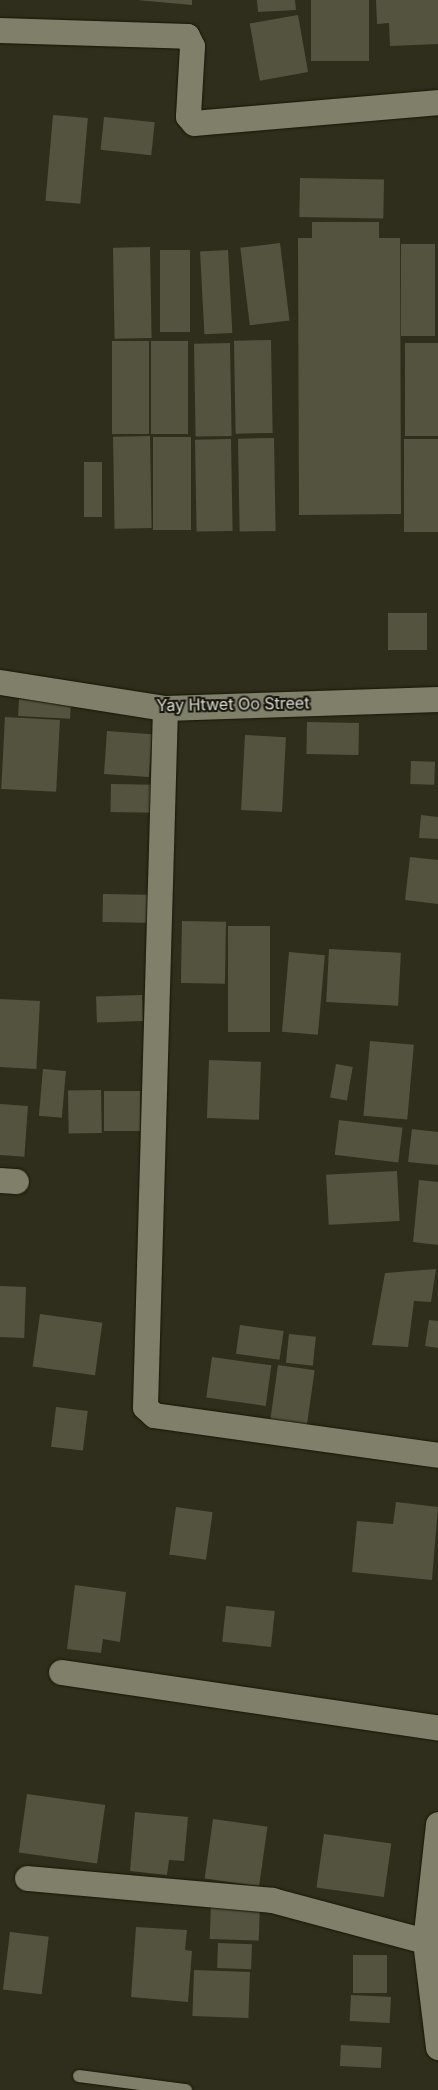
<!DOCTYPE html>
<style>
body{margin:0}
#map{position:relative;width:438px;height:2090px;overflow:hidden;background:#2f2e1c;font-family:Inter,sans-serif}
div>[style]{position:absolute}
.building>*{inset:0;background:#535340;transform-origin:0 0}
.roads{filter:drop-shadow(0 0 1px #171606) drop-shadow(0 0 1px #171606)}
.service>*{height:12px;margin:-6px;padding:0 6px;transform-origin:6px;border-radius:6px;background:#7f7f6a}
.minor>*{height:25px;margin:-12.5px;padding:0 12.5px;transform-origin:12.5px;border-radius:12.5px;background:#7f7f6a}
span{translate:-50% -50%;white-space:nowrap;text-align:center;line-height:1.15;-webkit-text-stroke:4px #16160e;paint-order:stroke}
.street-label{font-size:16px;color:#dbdbd0}
</style>
<div id="map">
<div class="building">
<i style="clip-path:polygon(137px 0,192px 0,192px 5px)"></i>
<i style="clip-path:polygon(257px 0,295px 0,296px 10px,258px 12px)"></i>
<i style="left:311px;top:0;width:58px;height:61px"></i>
<i style="clip-path:polygon(376px 0,438px 0,438px 44px,390px 46px,389px 23px,377px 24px)"></i>
<i style="left:298px;top:15px;width:58px;height:49px;rotate:80deg"></i>
<i style="left:53px;top:115px;width:35px;height:86px;rotate:5deg"></i>
<i style="left:104px;top:117px;width:51px;height:33px;rotate:6deg"></i>
<i style="left:300px;top:178px;width:84px;height:39px;rotate:1deg"></i>
<i style="clip-path:polygon(312px 222px,379px 222px,379px 238px,400px 238px,401px 514px,299px 515px,298px 238px,312px 238px)"></i>
<i style="left:280px;top:243px;width:78px;height:40px;rotate:83deg"></i>
<i style="left:401px;top:244px;width:34px;height:92px"></i>
<i style="left:150px;top:247px;width:91px;height:37px;rotate:89deg"></i>
<i style="left:160px;top:250px;width:30px;height:82px"></i>
<i style="left:228px;top:250px;width:83px;height:28px;rotate:87deg"></i>
<i style="left:271px;top:340px;width:93px;height:37px;rotate:89deg"></i>
<i style="left:112px;top:341px;width:37px;height:93px"></i>
<i style="left:151px;top:341px;width:37px;height:93px"></i>
<i style="left:230px;top:343px;width:93px;height:36px;rotate:89deg"></i>
<i style="left:438px;top:343px;width:93px;height:33px;rotate:90deg"></i>
<i style="left:150px;top:436px;width:92px;height:37px;rotate:89deg"></i>
<i style="left:153px;top:437px;width:38px;height:93px"></i>
<i style="left:274px;top:438px;width:93px;height:36px;rotate:89deg"></i>
<i style="left:231px;top:439px;width:92px;height:36px;rotate:89deg"></i>
<i style="left:404px;top:439px;width:34px;height:93px"></i>
<i style="left:84px;top:462px;width:18px;height:55px"></i>
<i style="left:388px;top:613px;width:39px;height:37px"></i>
<i style="left:19px;top:699px;width:52px;height:17px;rotate:3deg"></i>
<i style="left:5px;top:717px;width:55px;height:72px;rotate:3deg"></i>
<i style="left:307px;top:722px;width:52px;height:32px;rotate:1deg"></i>
<i style="left:107px;top:731px;width:45px;height:43px;rotate:4deg"></i>
<i style="left:245px;top:735px;width:41px;height:75px;rotate:3deg"></i>
<i style="left:411px;top:761px;width:24px;height:23px;rotate:2deg"></i>
<i style="left:111px;top:784px;width:45px;height:28px;rotate:1deg"></i>
<i style="clip-path:polygon(421px 815px,438px 817px,438px 839px,419px 838px)"></i>
<i style="clip-path:polygon(410px 857px,438px 860px,438px 904px,405px 900px)"></i>
<i style="left:103px;top:894px;width:44px;height:28px;rotate:1deg"></i>
<i style="left:182px;top:921px;width:44px;height:62px;rotate:1deg"></i>
<i style="left:228px;top:926px;width:42px;height:106px"></i>
<i style="left:329px;top:949px;width:72px;height:53px;rotate:3deg"></i>
<i style="left:289px;top:952px;width:36px;height:80px;rotate:5deg"></i>
<i style="left:142px;top:995px;width:26px;height:46px;rotate:88deg"></i>
<i style="left:0;top:999px;width:40px;height:68px;rotate:3deg"></i>
<i style="left:370px;top:1041px;width:44px;height:75px;rotate:5deg"></i>
<i style="left:209px;top:1060px;width:52px;height:58px;rotate:2deg"></i>
<i style="left:336px;top:1064px;width:17px;height:34px;rotate:10deg"></i>
<i style="left:43px;top:1069px;width:23px;height:47px;rotate:5deg"></i>
<i style="left:101px;top:1090px;width:43px;height:33px;rotate:89deg"></i>
<i style="left:104px;top:1091px;width:36px;height:40px"></i>
<i style="left:0;top:1104px;width:28px;height:51px;rotate:4deg"></i>
<i style="left:339px;top:1120px;width:64px;height:35px;rotate:7deg"></i>
<i style="clip-path:polygon(412px 1129px,438px 1132px,438px 1165px,408px 1162px)"></i>
<i style="left:397px;top:1171px;width:50px;height:71px;rotate:87deg"></i>
<i style="clip-path:polygon(419px 1180px,438px 1182px,438px 1245px,413px 1242px)"></i>
<i style="clip-path:polygon(436px 1269px,431px 1302px,414px 1301px,408px 1347px,372px 1345px,385px 1273px)"></i>
<i style="left:0;top:1286px;width:26px;height:51px;rotate:2deg"></i>
<i style="left:40px;top:1314px;width:63px;height:53px;rotate:8deg"></i>
<i style="clip-path:polygon(429px 1320px,438px 1321px,438px 1348px,425px 1346px)"></i>
<i style="left:240px;top:1325px;width:44px;height:29px;rotate:8deg"></i>
<i style="left:289px;top:1334px;width:27px;height:29px;rotate:6deg"></i>
<i style="left:212px;top:1357px;width:60px;height:41px;rotate:8deg"></i>
<i style="left:278px;top:1365px;width:37px;height:58px;rotate:8deg"></i>
<i style="left:56px;top:1407px;width:32px;height:40px;rotate:7deg"></i>
<i style="clip-path:polygon(396px 1502px,438px 1507px,432px 1580px,352px 1572px,357px 1521px,393px 1524px)"></i>
<i style="left:176px;top:1507px;width:37px;height:48px;rotate:8deg"></i>
<i style="clip-path:polygon(75px 1585px,126px 1592px,120px 1642px,103px 1639px,101px 1653px,67px 1649px)"></i>
<i style="left:226px;top:1606px;width:49px;height:36px;rotate:6deg"></i>
<i style="left:27px;top:1794px;width:79px;height:59px;rotate:8deg"></i>
<i style="clip-path:polygon(135px 1812px,188px 1817px,184px 1861px,169px 1860px,167px 1875px,130px 1871px)"></i>
<i style="left:213px;top:1819px;width:55px;height:60px;rotate:8deg"></i>
<i style="left:324px;top:1834px;width:68px;height:54px;rotate:8deg"></i>
<i style="left:211px;top:1902px;width:49px;height:37px;rotate:2deg"></i>
<i style="clip-path:polygon(136px 1927px,187px 1930px,185px 1950px,192px 1951px,188px 2002px,131px 1997px)"></i>
<i style="left:10px;top:1932px;width:39px;height:58px;rotate:7deg"></i>
<i style="left:218px;top:1943px;width:34px;height:25px;rotate:2deg"></i>
<i style="left:353px;top:1955px;width:34px;height:38px"></i>
<i style="left:194px;top:1970px;width:56px;height:46px;rotate:2deg"></i>
<i style="left:351px;top:1995px;width:40px;height:26px;rotate:3deg"></i>
<i style="left:341px;top:2045px;width:41px;height:21px;rotate:3deg"></i>
</div>
<div class="roads">
<div class="service">
<i style="left:79px;top:2076px;width:108px;rotate:7.5deg"></i>
</div>
<div class="minor">
<i style="left:0;top:30px;width:187px;rotate:1.8deg"></i>
<i style="left:187px;top:36px;width:11px;rotate:63deg"></i>
<i style="left:192px;top:46px;width:70px;rotate:93.3deg"></i>
<i style="left:188px;top:116px;width:9px;rotate:49deg"></i>
<i style="left:194px;top:123px;width:245px;rotate:-4.9deg"></i>
<i style="left:0;top:682px;width:167px;rotate:9deg"></i>
<i style="left:165px;top:708px;width:273px;rotate:-1.9deg"></i>
<i style="left:165px;top:708px;width:699px;rotate:91.64deg"></i>
<i style="left:145px;top:1407px;width:12px;rotate:42deg"></i>
<i style="left:154px;top:1415px;width:287px;rotate:8deg"></i>
<i style="left:0;top:1180px;width:16px;rotate:4deg"></i>
<i style="left:61px;top:1672px;width:381px;rotate:8.4deg"></i>
<i style="left:438px;top:1824px;width:118px;rotate:96.3deg"></i>
<i style="left:425px;top:1941px;width:107px;rotate:83deg"></i>
<i style="left:27px;top:1878px;width:246px;rotate:5.1deg"></i>
<i style="left:272px;top:1900px;width:158px;rotate:15deg"></i>
</div>
</div>
<div class="street-label">
<span style="left:233px;top:704px;rotate:-1deg">Yay Htwet Oo Street</span>
</div>
</div>
